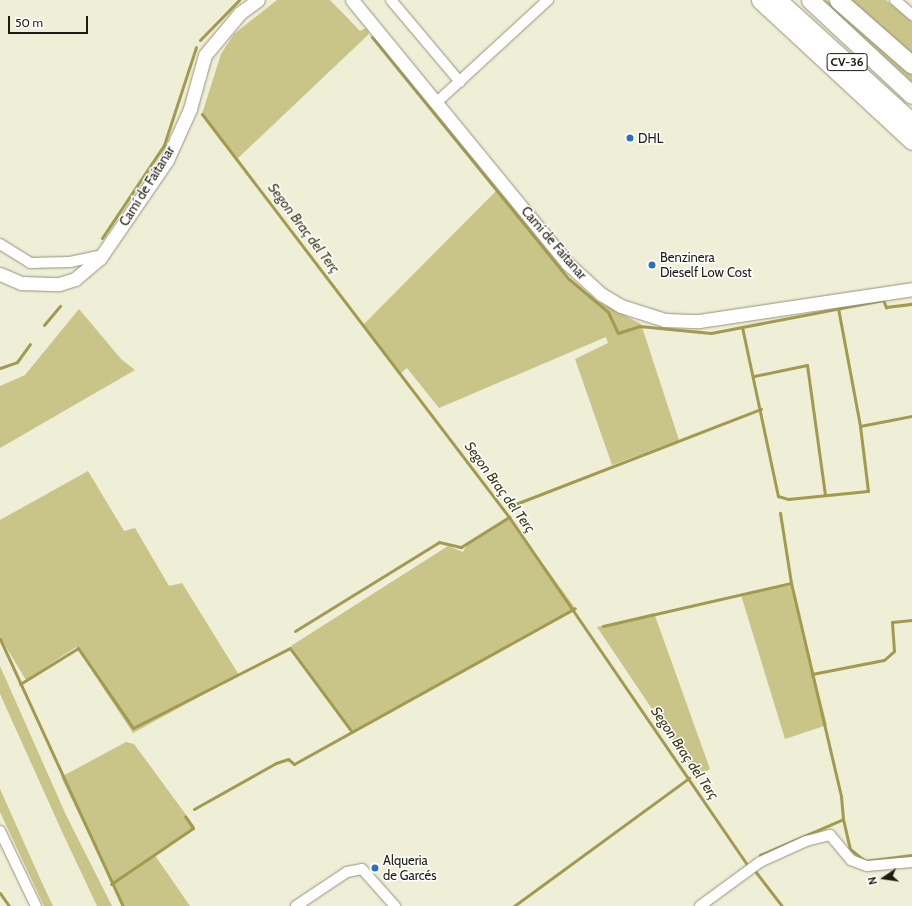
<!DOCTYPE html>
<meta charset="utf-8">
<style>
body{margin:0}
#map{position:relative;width:912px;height:906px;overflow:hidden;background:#efeed6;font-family:Cabin,sans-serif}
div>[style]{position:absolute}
.green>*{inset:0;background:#c9c488}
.stream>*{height:3px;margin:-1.5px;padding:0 1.5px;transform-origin:1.5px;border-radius:1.5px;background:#a29b4f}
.roads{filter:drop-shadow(0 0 1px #94927d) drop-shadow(0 0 1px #94927d)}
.minor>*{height:10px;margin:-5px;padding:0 5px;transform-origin:5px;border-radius:5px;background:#fff}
.tertiary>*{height:13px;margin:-6.5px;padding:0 6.5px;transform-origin:6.5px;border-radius:6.5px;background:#fff}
.trunk>*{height:17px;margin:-8.5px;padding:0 8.5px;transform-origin:8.5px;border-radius:8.5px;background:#fff}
.dots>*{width:11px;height:11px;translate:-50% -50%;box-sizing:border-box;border:2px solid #fff;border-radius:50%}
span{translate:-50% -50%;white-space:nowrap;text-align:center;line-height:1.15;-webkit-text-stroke:3px #fff;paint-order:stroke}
.shield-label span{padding:1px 3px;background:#fff;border:1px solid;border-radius:3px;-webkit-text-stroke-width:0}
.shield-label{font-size:12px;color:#1c1c13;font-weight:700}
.poi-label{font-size:13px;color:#1c1c13}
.left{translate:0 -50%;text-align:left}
.street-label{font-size:13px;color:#1c1c13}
.water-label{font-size:14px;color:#3b3816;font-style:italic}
.north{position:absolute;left:864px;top:858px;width:40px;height:40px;-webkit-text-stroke:3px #fff;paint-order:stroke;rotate:257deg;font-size:11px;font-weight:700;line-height:16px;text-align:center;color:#1c1c13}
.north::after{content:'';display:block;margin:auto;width:14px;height:18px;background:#1c1c13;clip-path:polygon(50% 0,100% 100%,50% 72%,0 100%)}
.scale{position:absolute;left:8px;top:16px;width:80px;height:18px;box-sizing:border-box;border:2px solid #1c1c13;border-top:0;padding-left:5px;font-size:12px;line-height:14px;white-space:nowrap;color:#1c1c13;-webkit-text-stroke:3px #fff;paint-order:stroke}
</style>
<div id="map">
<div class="green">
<i style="clip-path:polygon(277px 0,330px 0,360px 31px,366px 28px,369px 34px,237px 159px,202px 114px,221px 54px,234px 34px)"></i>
<i style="clip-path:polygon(822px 0,827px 0,912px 75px,912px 82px)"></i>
<i style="clip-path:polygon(846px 0,886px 0,912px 22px,912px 57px)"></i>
<i style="clip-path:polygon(496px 191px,562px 272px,588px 296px,641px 324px,679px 440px,612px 465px,575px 359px,608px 343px,606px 337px,439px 408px,407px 368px,401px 373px,363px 325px)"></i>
<i style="clip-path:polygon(79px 309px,121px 359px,135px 370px,0 448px,0 386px,25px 375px)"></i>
<i style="clip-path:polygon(88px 471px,124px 531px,135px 528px,169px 586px,182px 583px,239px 675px,133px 733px,76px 647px,26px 680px,0 637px,0 520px)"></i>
<i style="clip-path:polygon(509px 517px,575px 608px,353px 732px,291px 646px,448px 546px,463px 552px,466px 546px)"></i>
<i style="clip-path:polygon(791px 585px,827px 725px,785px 739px,741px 595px)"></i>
<i style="clip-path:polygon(654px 613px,710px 769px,697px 776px,597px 627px)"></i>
<i style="clip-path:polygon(0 666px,66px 815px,112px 906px,97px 906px,64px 836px,0 694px)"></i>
<i style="clip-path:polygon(126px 742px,134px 744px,195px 827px,154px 854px,190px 906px,123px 906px,61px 777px)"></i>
<i style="clip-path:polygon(0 789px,43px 885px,53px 906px,44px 906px,0 812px)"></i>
</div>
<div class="stream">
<i style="left:372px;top:37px;width:312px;rotate:50.9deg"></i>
<i style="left:569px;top:279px;width:51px;rotate:40.2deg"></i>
<i style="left:608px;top:312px;width:23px;rotate:65deg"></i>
<i style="left:618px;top:333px;width:22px;rotate:-18deg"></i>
<i style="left:639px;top:326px;width:72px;rotate:5.6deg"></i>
<i style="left:711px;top:333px;width:175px;rotate:-10.9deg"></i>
<i style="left:883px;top:300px;width:8px;rotate:67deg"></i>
<i style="left:886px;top:307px;width:26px;rotate:-7deg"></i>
<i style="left:200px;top:40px;width:56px;rotate:-45.7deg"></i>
<i style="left:202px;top:114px;width:507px;rotate:52.7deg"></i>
<i style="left:509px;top:517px;width:423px;rotate:55.6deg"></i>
<i style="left:102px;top:238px;width:112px;rotate:-56.3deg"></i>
<i style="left:164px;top:145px;width:103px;rotate:-71.9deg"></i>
<i style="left:838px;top:308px;width:120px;rotate:79.4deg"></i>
<i style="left:44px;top:325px;width:25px;rotate:-50deg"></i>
<i style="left:742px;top:327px;width:173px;rotate:78deg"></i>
<i style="left:778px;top:496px;width:10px;rotate:17deg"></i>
<i style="left:788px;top:499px;width:80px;rotate:-5.7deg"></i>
<i style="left:868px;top:491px;width:65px;rotate:-97deg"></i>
<i style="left:860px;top:426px;width:53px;rotate:-10.9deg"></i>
<i style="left:0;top:368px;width:18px;rotate:-19deg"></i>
<i style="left:17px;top:362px;width:22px;rotate:-54deg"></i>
<i style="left:754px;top:376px;width:54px;rotate:-11.7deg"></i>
<i style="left:807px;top:365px;width:131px;rotate:82.1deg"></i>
<i style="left:513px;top:505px;width:266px;rotate:-21.2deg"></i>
<i style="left:603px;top:626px;width:193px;rotate:-12.9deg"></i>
<i style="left:295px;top:631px;width:169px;rotate:-31.7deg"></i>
<i style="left:439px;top:542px;width:23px;rotate:13deg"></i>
<i style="left:461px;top:547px;width:57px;rotate:-32deg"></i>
<i style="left:0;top:639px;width:294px;rotate:65.3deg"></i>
<i style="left:812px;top:674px;width:73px;rotate:-11deg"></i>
<i style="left:884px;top:660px;width:13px;rotate:-42deg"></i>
<i style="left:894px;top:651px;width:29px;rotate:-94deg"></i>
<i style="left:892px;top:622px;width:20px;rotate:-6deg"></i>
<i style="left:20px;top:684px;width:68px;rotate:-31.8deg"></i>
<i style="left:78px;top:648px;width:97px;rotate:55.5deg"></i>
<i style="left:133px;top:728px;width:176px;rotate:-27deg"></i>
<i style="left:290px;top:648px;width:104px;rotate:53.6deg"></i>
<i style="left:194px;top:809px;width:94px;rotate:-29.3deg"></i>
<i style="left:276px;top:763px;width:13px;rotate:-18deg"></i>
<i style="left:288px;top:759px;width:8px;rotate:40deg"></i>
<i style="left:294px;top:764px;width:321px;rotate:-29deg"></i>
<i style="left:843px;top:819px;width:31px;rotate:77deg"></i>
<i style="left:850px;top:849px;width:19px;rotate:39deg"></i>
<i style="left:865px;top:861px;width:47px;rotate:-7.3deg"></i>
<i style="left:760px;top:855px;width:90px;rotate:-23.4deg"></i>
<i style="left:843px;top:819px;width:23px;rotate:-95deg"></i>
<i style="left:841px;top:796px;width:219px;rotate:-103.2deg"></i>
<i style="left:791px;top:583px;width:71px;rotate:-98.9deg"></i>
<i style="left:755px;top:871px;width:44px;rotate:52.4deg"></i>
<i style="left:111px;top:884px;width:99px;rotate:-34.3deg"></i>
<i style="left:193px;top:828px;width:14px;rotate:-124deg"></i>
<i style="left:0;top:893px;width:16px;rotate:55deg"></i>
<i style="left:514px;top:906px;width:217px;rotate:-36.2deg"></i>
</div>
<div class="roads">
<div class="minor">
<i style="left:391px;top:0;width:107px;rotate:49.9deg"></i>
<i style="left:895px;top:0;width:23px;rotate:41deg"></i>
<i style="left:437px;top:102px;width:151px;rotate:-42.6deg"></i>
<i style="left:0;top:244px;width:36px;rotate:32deg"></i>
<i style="left:30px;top:263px;width:40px;rotate:-1.4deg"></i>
<i style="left:70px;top:262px;width:34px;rotate:-12deg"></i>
<i style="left:0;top:831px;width:83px;rotate:64.4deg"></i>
<i style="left:296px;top:906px;width:61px;rotate:-33.7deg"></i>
<i style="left:347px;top:872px;width:15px;rotate:-11deg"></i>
<i style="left:362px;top:869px;width:50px;rotate:48.3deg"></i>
<i style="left:700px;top:906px;width:74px;rotate:-36.3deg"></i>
<i style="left:760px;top:862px;width:51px;rotate:-24.5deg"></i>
<i style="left:806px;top:841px;width:25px;rotate:-14deg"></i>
<i style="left:830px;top:835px;width:33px;rotate:50deg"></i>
<i style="left:851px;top:860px;width:17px;rotate:21deg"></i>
<i style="left:867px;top:866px;width:45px;rotate:-5.1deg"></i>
</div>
<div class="tertiary">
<i style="left:352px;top:0;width:340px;rotate:50.7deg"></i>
<i style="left:567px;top:263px;width:46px;rotate:42.4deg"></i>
<i style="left:601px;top:294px;width:23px;rotate:31deg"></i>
<i style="left:621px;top:306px;width:46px;rotate:17.7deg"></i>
<i style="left:665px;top:320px;width:34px;rotate:2deg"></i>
<i style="left:699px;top:321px;width:215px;rotate:-8.5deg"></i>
<i style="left:0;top:274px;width:23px;rotate:23deg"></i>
<i style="left:21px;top:283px;width:38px;rotate:2deg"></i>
<i style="left:59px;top:284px;width:17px;rotate:-17deg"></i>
<i style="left:75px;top:279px;width:33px;rotate:-40deg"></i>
<i style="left:100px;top:258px;width:119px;rotate:-55.6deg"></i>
<i style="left:167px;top:160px;width:56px;rotate:-65.7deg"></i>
<i style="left:190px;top:109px;width:56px;rotate:-74.5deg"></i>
<i style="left:205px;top:55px;width:55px;rotate:-50.2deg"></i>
<i style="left:240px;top:13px;width:22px;rotate:-36deg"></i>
</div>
<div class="trunk">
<i style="left:760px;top:0;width:207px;rotate:42.8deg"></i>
<i style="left:778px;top:0;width:181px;rotate:42.3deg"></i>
<i style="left:810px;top:0;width:139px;rotate:43deg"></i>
<i style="left:838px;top:0;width:98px;rotate:41.3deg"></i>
</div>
</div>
<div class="dots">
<i style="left:630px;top:138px;background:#2971c1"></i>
<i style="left:652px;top:265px;background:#2971c1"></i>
<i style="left:375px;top:868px;background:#2971c1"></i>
</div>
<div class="shield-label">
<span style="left:847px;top:62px">CV-36</span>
</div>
<div class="poi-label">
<span class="left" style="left:638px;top:138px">DHL</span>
<span class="left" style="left:660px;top:265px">Benzinera<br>Dieself Low Cost</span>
<span class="left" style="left:383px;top:868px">Alqueria<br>de Garcés</span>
</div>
<div class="street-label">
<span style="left:147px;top:186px;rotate:-58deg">Camí de Faitanar</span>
<span style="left:554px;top:243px;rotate:49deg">Camí de Faitanar</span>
</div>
<div class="water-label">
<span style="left:304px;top:228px;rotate:53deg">Segon Braç del Terç</span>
<span style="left:500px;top:487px;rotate:54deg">Segon Braç del Terç</span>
<span style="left:685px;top:753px;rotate:56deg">Segon Braç del Terç</span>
</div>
<div class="north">N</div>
<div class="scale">50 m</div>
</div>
